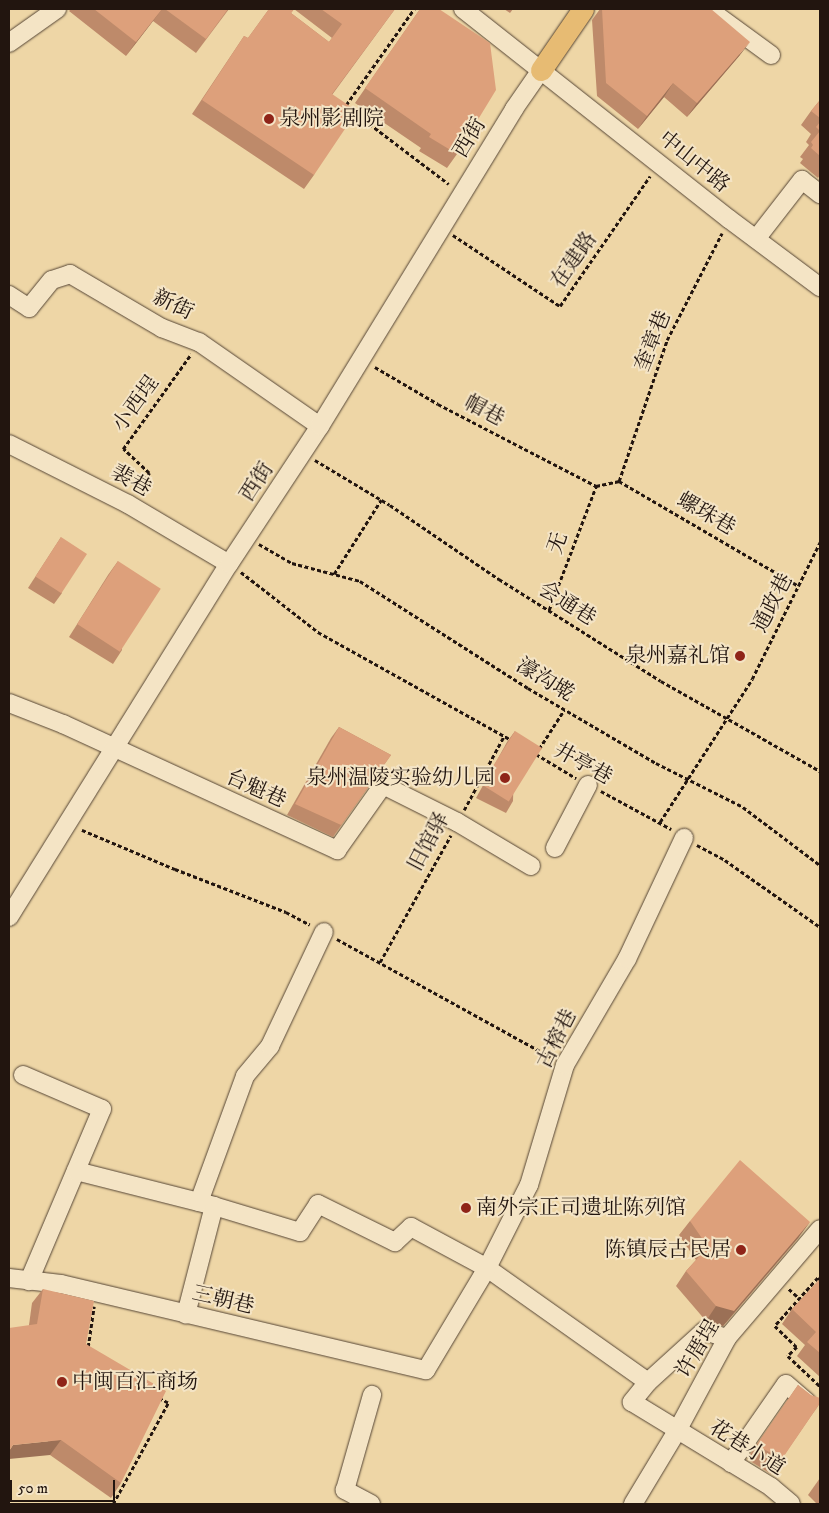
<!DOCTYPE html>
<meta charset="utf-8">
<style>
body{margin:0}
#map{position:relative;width:829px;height:1513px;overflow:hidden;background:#eed6a6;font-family:"IM FELL DW Pica","Noto Serif SC",serif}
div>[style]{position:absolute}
.path>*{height:2.5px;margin-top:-1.25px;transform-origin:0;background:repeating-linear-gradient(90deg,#22150f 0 4px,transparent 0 6.5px)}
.roads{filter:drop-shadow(0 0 1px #554535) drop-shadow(0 0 1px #554535)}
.minor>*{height:18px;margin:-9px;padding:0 9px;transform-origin:9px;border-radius:9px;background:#f4e4c5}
.major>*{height:21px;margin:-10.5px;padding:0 10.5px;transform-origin:10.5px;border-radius:10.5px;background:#e7bb73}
.wall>*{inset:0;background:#be8a6a}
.shaded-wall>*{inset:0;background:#9b7056}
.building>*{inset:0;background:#dda07b;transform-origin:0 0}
.dots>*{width:14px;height:14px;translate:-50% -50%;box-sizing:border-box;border:2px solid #f4e4c5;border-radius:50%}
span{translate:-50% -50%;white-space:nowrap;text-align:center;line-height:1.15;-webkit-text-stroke:4px #f4e4c5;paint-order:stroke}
.poi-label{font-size:21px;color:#22150f}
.left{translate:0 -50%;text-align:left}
.right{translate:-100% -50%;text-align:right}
.street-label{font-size:21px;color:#22150f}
.frame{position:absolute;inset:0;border:10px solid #22150f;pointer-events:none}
.scale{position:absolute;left:10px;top:1480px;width:105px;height:22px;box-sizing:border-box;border:2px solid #22150f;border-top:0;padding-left:6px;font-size:15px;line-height:18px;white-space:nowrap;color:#22150f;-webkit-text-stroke:4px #f4e4c5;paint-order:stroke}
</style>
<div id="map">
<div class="path">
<i style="left:346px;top:105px;width:118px;rotate:-54.7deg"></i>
<i style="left:354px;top:112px;width:119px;rotate:37.2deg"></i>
<i style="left:453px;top:235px;width:128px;rotate:33.6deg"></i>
<i style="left:560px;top:306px;width:158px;rotate:-55.3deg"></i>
<i style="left:375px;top:367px;width:73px;rotate:30.4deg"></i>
<i style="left:438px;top:404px;width:178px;rotate:27.4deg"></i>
<i style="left:315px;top:460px;width:87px;rotate:31deg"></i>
<i style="left:390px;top:505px;width:132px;rotate:34.2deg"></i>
<i style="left:499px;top:579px;width:191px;rotate:32.2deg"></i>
<i style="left:661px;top:681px;width:183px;rotate:29.5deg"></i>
<i style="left:619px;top:481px;width:149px;rotate:-71.2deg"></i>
<i style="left:667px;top:340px;width:120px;rotate:-62.8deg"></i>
<i style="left:596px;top:486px;width:24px;rotate:-12deg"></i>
<i style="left:619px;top:481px;width:208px;rotate:30.3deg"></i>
<i style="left:137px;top:491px;width:22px;rotate:-56deg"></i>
<i style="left:149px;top:473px;width:35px;rotate:-137deg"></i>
<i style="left:123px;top:449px;width:117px;rotate:-54.4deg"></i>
<i style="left:259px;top:544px;width:38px;rotate:30deg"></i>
<i style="left:292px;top:563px;width:70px;rotate:14.8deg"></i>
<i style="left:360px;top:581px;width:199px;rotate:32.5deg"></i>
<i style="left:528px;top:688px;width:148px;rotate:30.4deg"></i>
<i style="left:656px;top:763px;width:97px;rotate:26.8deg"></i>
<i style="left:743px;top:807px;width:96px;rotate:37deg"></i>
<i style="left:241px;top:572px;width:98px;rotate:37.9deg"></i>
<i style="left:318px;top:632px;width:221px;rotate:29.2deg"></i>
<i style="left:334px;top:574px;width:88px;rotate:-57.6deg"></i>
<i style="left:549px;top:610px;width:133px;rotate:-69.2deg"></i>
<i style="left:539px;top:749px;width:46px;rotate:-57.3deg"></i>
<i style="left:536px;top:754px;width:47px;rotate:31deg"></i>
<i style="left:601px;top:791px;width:80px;rotate:28.5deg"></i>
<i style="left:464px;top:810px;width:84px;rotate:-61.6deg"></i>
<i style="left:660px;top:822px;width:170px;rotate:-57.2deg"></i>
<i style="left:752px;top:679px;width:153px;rotate:-63.6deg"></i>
<i style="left:82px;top:830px;width:101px;rotate:22.8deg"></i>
<i style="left:175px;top:869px;width:119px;rotate:21.2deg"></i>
<i style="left:286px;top:912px;width:27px;rotate:28deg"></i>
<i style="left:697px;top:845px;width:32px;rotate:28deg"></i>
<i style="left:725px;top:860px;width:116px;rotate:35.2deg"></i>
<i style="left:337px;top:939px;width:244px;rotate:28.9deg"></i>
<i style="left:380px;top:962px;width:145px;rotate:-60.8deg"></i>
<i style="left:820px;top:1280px;width:3px;rotate:-135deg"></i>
<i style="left:818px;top:1278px;width:64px;rotate:131.9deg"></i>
<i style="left:775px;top:1326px;width:30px;rotate:44deg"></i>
<i style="left:797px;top:1347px;width:13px;rotate:135deg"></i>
<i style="left:788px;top:1356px;width:44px;rotate:43.2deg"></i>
<i style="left:789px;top:1289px;width:13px;rotate:42deg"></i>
<i style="left:88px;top:1347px;width:41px;rotate:-81.7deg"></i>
<i style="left:113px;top:1504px;width:115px;rotate:-61.4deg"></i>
<i style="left:168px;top:1403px;width:9px;rotate:-153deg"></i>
</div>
<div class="roads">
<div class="minor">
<i style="left:463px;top:9px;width:339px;rotate:38.3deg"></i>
<i style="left:729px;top:219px;width:114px;rotate:36.8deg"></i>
<i style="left:708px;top:9px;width:78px;rotate:36.1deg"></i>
<i style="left:9px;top:43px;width:59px;rotate:-35.3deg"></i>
<i style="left:756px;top:239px;width:75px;rotate:-52.1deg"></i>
<i style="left:802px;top:180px;width:23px;rotate:38deg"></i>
<i style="left:9px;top:295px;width:24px;rotate:33deg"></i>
<i style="left:29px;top:308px;width:36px;rotate:-51deg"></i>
<i style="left:52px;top:280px;width:19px;rotate:-18deg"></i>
<i style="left:70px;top:274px;width:107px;rotate:30.4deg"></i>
<i style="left:162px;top:328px;width:40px;rotate:21deg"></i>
<i style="left:199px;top:342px;width:147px;rotate:34.8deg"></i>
<i style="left:9px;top:444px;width:133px;rotate:26.8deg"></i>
<i style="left:128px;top:504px;width:117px;rotate:30.7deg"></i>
<i style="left:9px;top:703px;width:58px;rotate:21.3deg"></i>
<i style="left:63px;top:724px;width:302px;rotate:24.7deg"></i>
<i style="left:337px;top:850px;width:80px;rotate:-54.7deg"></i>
<i style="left:383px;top:785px;width:83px;rotate:26.6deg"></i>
<i style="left:457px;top:822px;width:86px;rotate:30.7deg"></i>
<i style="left:555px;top:848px;width:71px;rotate:-62.4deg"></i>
<i style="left:9px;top:917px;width:416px;rotate:-58.1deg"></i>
<i style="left:229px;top:564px;width:165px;rotate:-56.6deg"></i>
<i style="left:320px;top:426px;width:372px;rotate:-58.5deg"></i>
<i style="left:514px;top:109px;width:47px;rotate:-55.3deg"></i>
<i style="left:23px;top:1075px;width:86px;rotate:23.3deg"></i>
<i style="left:102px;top:1109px;width:187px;rotate:113deg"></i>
<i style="left:76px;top:1171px;width:142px;rotate:14.2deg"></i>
<i style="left:214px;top:1206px;width:112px;rotate:104.5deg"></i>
<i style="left:199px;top:1202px;width:134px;rotate:-69.9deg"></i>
<i style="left:245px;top:1076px;width:39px;rotate:-50deg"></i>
<i style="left:270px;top:1046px;width:126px;rotate:-64.7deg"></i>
<i style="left:214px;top:1206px;width:90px;rotate:16.8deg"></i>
<i style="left:300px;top:1232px;width:33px;rotate:-57deg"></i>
<i style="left:318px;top:1204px;width:86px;rotate:26.3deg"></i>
<i style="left:395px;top:1242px;width:22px;rotate:-43deg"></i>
<i style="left:411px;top:1227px;width:86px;rotate:28.3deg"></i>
<i style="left:487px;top:1268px;width:197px;rotate:35.3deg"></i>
<i style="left:648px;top:1382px;width:26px;rotate:129deg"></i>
<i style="left:632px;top:1402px;width:163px;rotate:31.4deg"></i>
<i style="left:771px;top:1487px;width:26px;rotate:40deg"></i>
<i style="left:9px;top:1278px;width:52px;rotate:6.6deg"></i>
<i style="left:61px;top:1284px;width:375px;rotate:13.3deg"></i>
<i style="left:426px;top:1370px;width:119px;rotate:-59.1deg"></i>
<i style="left:487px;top:1268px;width:93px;rotate:-63.2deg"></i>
<i style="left:529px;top:1185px;width:125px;rotate:-73.3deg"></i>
<i style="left:565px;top:1065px;width:123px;rotate:-59.7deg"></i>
<i style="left:627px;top:959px;width:134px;rotate:-64.8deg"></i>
<i style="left:648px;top:1382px;width:76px;rotate:-42.3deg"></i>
<i style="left:704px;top:1331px;width:24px;rotate:17deg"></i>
<i style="left:731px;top:1463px;width:96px;rotate:-55.2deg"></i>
<i style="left:786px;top:1384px;width:28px;rotate:41deg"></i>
<i style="left:371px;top:1504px;width:30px;rotate:-152deg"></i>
<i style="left:345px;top:1490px;width:99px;rotate:-74.1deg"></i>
<i style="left:633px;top:1504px;width:85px;rotate:-58.9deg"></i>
<i style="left:677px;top:1431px;width:106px;rotate:-61.7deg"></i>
<i style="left:727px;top:1338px;width:143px;rotate:-49.5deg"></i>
</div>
<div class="major">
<i style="left:541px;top:70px;width:74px;rotate:-55.5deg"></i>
</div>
</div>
<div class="wall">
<i style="clip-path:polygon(71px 9px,229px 9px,196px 53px,153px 21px,126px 56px,69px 11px)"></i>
<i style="clip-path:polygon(evenodd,269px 9px,395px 9px,332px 95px,314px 175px,304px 189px,192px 114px,244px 36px,248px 38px,269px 9px,294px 9px,332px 38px,329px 42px,291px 13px,294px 9px)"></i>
<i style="clip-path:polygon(420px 9px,457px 154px,447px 168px,419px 151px,421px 148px,355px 103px)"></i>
<i style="clip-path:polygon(504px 9px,513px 9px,510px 13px)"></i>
<i style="clip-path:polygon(600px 9px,711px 9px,740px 55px,687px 117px,664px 97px,638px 129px,597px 96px,592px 20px)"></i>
<i style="clip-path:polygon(820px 100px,820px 175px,818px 178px,800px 163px,803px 159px,800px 157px,809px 145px,806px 142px,811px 134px,801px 125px,811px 111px)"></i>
<i style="clip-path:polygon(61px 537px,62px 593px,54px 604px,28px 588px)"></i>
<i style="clip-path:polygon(118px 561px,122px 650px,113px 664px,69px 637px,108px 575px)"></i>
<i style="clip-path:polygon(339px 727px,391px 755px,333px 837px,287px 815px,331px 738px)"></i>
<i style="clip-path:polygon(515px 731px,513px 801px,506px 813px,476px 798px,507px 742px)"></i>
<i style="clip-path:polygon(690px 1221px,799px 1237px,723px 1326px,706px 1321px,676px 1286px,686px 1271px,696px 1260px,679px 1235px)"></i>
<i style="clip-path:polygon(820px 1279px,820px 1377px,797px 1356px,805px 1345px,782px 1324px,792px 1309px)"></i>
<i style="clip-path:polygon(43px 1289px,86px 1344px,121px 1483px,111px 1498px,50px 1455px,29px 1325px,32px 1303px)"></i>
<i style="clip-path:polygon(798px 1385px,820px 1403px,771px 1474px,750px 1461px,748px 1457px)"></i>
<i style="clip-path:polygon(820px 1478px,820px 1504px,817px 1504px,808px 1495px)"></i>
</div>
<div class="shaded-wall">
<i style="clip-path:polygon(162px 9px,153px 21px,126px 56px,136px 42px)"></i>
<i style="clip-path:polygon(750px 42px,740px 55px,687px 117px,697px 103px)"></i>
<i style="clip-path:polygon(673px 83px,664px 97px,638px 129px,647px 116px)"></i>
<i style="clip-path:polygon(810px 1222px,799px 1237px,723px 1326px,706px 1321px,716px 1306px)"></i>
<i style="clip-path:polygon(61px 1440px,50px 1455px,9px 1459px,9px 1451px,13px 1445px)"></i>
</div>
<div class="building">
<i style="clip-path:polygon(94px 9px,162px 9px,136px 42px)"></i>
<i style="clip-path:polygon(165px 9px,228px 9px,206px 39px)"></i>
<i style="clip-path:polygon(269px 9px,294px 9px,291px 13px,329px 42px,342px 24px,321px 9px,395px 9px,332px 94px,357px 111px,314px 175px,202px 100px,244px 36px,248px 38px)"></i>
<i style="clip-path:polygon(420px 9px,439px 9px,490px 43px,496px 90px,457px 154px,429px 137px,431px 134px,365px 88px)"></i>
<i style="clip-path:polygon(602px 9px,711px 9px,750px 42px,697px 103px,673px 83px,647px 116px,606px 83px)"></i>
<i style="clip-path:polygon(820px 100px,820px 118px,811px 111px)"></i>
<i style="clip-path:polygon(820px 122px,820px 131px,816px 127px)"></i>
<i style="clip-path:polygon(820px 131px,820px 156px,811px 148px,813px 145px,811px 142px)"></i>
<i style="left:61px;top:537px;width:31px;height:47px;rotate:33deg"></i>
<i style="left:118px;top:561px;width:51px;height:75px;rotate:33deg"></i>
<i style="clip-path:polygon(339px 727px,391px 755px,341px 825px,295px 804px)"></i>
<i style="left:515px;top:731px;width:32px;height:63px;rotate:32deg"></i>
<i style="clip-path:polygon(740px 1160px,810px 1222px,734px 1311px,716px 1306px,686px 1271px,708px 1247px,690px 1221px)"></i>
<i style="clip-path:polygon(820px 1279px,820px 1353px,807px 1342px,816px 1332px,792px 1309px)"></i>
<i style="clip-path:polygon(43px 1289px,94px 1301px,86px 1344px,166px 1391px,121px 1483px,61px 1440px,13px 1445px,9px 1451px,9px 1328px,37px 1324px)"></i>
<i style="clip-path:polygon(798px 1385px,811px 1395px,820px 1398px,820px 1403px,782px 1459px,760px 1447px,758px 1443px)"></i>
</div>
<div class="dots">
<i style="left:269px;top:119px;background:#8f2418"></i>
<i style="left:740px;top:656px;background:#8f2418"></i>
<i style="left:505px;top:778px;background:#8f2418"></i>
<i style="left:466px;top:1208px;background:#8f2418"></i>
<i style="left:741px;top:1250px;background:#8f2418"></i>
<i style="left:62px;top:1382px;background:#8f2418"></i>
</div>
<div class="poi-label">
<span class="left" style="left:279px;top:119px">泉州影剧院</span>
<span class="right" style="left:730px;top:656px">泉州嘉礼馆</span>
<span class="right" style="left:495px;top:778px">泉州温陵实验幼儿园</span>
<span class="left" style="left:476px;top:1208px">南外宗正司遗址陈列馆</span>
<span class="right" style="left:731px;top:1250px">陈镇辰古民居</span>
<span class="left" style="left:72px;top:1382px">中闽百汇商场</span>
</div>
<div class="street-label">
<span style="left:470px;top:138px;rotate:-59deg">西街</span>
<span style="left:694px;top:162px;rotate:39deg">中山中路</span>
<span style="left:574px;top:260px;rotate:-55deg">在建路</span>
<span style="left:173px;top:305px;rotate:26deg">新街</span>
<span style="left:653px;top:341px;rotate:-68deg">奎章巷</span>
<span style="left:136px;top:404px;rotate:-54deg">小西埕</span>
<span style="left:484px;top:411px;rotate:28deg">帽巷</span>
<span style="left:131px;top:481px;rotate:29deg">裴巷</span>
<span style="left:257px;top:482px;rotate:-57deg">西街</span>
<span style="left:706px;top:514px;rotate:30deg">螺珠巷</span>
<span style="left:558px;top:543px;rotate:-70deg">无</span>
<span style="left:773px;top:603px;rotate:-63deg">通政巷</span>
<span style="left:567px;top:604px;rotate:32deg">会通巷</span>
<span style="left:545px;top:680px;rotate:31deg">濠沟墘</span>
<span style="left:583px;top:764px;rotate:29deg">井亭巷</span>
<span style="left:256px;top:789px;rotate:24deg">台魁巷</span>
<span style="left:429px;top:842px;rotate:-62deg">旧馆驿</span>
<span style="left:557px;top:1039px;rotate:-63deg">古榕巷</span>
<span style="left:223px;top:1300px;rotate:13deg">三朝巷</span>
<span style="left:698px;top:1349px;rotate:-59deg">许厝埕</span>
<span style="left:747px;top:1448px;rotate:32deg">花巷小道</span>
</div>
<div class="frame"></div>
<div class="scale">50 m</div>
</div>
